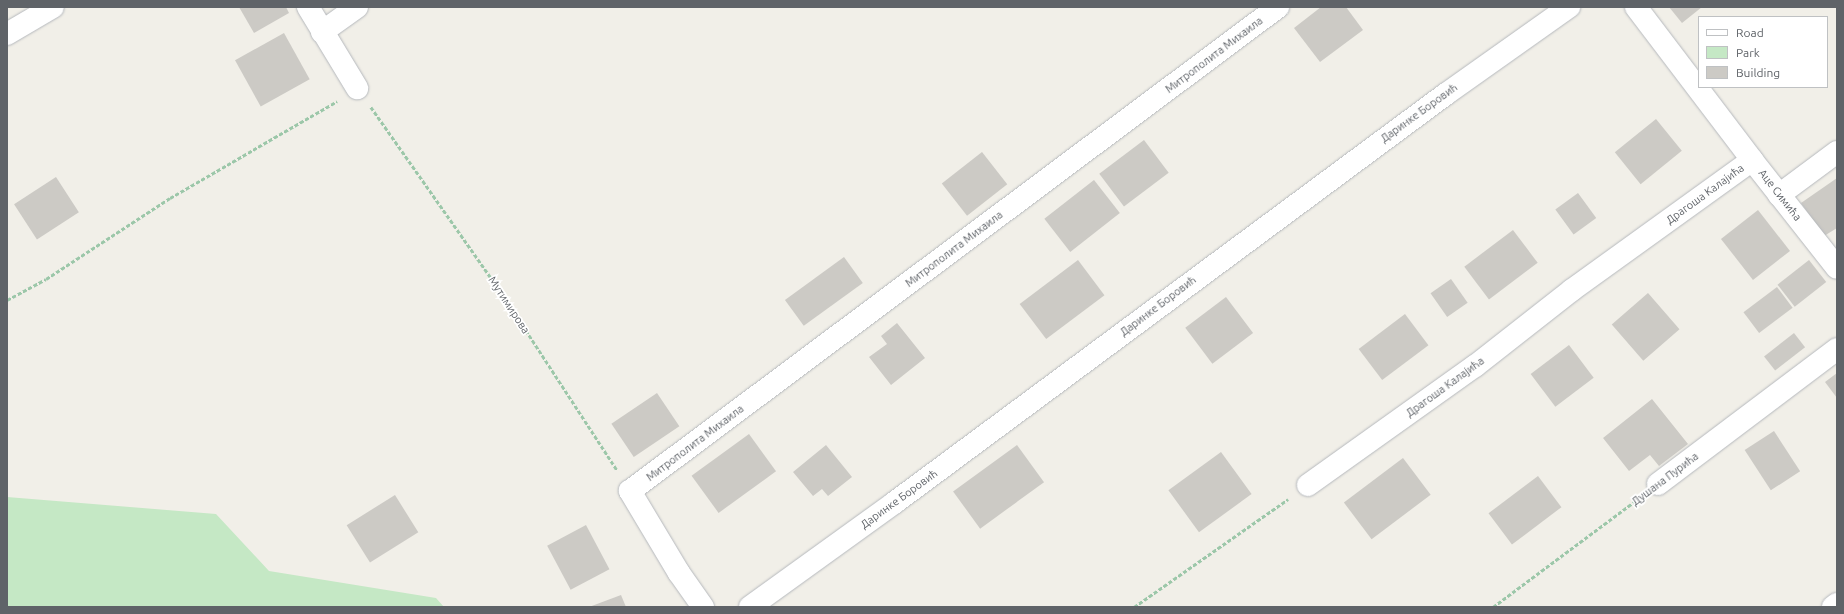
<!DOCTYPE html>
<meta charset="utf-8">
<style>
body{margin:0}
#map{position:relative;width:1844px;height:614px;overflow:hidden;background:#f1efe8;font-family:Ubuntu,sans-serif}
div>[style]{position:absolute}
.green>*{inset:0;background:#c5e8c5}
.building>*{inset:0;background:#cccac5;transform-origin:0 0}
.path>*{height:2.5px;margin-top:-1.25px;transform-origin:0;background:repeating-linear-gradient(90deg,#9cc7a9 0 4px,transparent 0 6px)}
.roads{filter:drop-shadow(0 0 1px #b5b8bc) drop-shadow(0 0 1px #b5b8bc)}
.minor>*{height:22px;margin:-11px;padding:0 11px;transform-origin:11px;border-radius:11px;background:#fff}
span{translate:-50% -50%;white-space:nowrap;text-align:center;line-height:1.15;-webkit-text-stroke:3.5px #fff;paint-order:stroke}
.street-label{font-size:11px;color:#5f6368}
.frame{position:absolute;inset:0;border:8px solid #5f6368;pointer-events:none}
.legend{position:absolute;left:1698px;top:16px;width:130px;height:72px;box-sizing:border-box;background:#fff;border:1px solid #bfc1c3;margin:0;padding:5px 7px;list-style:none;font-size:12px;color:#5f6368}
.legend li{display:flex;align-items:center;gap:8px;height:20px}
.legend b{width:20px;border:1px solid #bfc1c3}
</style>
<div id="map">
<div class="green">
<i style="clip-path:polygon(7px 497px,216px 514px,269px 571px,436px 598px,444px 607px,7px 607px)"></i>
</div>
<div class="building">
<i style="clip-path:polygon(239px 7px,286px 7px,289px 13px,254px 33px)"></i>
<i style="clip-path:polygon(1321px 7px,1346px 7px,1363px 30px,1320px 62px,1294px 28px)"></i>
<i style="clip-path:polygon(1669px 7px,1702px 7px,1682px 23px)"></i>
<i style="left:284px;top:33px;width:53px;height:56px;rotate:61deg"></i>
<i style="left:1656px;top:119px;width:41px;height:53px;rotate:51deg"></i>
<i style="left:1144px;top:140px;width:41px;height:56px;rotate:53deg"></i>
<i style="left:982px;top:152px;width:41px;height:51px;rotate:52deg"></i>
<i style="left:56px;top:177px;width:42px;height:50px;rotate:57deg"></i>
<i style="clip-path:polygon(1837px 178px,1837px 228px,1824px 236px,1801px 203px)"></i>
<i style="left:1094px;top:180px;width:42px;height:63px;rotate:52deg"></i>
<i style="left:1578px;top:193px;width:31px;height:28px;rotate:54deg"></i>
<i style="left:1758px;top:210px;width:52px;height:47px;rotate:52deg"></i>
<i style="left:1513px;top:230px;width:41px;height:61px;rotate:53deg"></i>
<i style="left:844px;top:257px;width:32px;height:73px;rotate:54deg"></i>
<i style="left:1078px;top:260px;width:44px;height:73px;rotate:53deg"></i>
<i style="left:1809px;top:260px;width:28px;height:40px;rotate:52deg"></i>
<i style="left:1451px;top:279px;width:29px;height:25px;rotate:55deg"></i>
<i style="left:1777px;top:287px;width:26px;height:42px;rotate:53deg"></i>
<i style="left:1648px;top:293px;width:48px;height:48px;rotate:49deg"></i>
<i style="left:1226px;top:297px;width:45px;height:51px;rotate:53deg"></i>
<i style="left:1405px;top:314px;width:39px;height:58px;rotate:53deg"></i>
<i style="clip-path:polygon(897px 323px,925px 358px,891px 385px,869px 357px,887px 344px,881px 336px)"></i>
<i style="left:1794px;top:333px;width:18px;height:38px;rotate:52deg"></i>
<i style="left:1569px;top:345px;width:41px;height:48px;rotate:53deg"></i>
<i style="clip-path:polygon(1837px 373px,1837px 398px,1825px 382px)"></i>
<i style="left:657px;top:393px;width:40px;height:55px;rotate:56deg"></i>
<i style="clip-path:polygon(1652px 399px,1688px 444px,1659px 466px,1650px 455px,1629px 471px,1603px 438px)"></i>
<i style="left:1774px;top:431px;width:48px;height:35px;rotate:57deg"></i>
<i style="left:749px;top:434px;width:46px;height:71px;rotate:54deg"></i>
<i style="clip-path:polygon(826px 445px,852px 477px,828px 496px,822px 489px,813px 496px,793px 472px)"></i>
<i style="left:1017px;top:445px;width:46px;height:79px;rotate:54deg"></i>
<i style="left:1221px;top:452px;width:52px;height:65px;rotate:54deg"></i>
<i style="left:1403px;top:458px;width:46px;height:74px;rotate:53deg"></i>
<i style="left:1538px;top:476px;width:39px;height:62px;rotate:53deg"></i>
<i style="left:395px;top:495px;width:44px;height:57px;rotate:58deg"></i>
<i style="left:586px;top:525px;width:50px;height:44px;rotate:62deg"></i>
<i style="clip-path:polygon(621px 595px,626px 607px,589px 607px)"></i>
</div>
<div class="path">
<i style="left:371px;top:107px;width:230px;rotate:54.9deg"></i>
<i style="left:503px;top:295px;width:209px;rotate:56.9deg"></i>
<i style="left:7px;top:300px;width:44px;rotate:-28.3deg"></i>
<i style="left:46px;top:279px;width:148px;rotate:-33.2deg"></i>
<i style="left:170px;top:198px;width:193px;rotate:-30.1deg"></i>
<i style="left:1134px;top:607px;width:188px;rotate:-35deg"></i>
<i style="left:1493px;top:607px;width:181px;rotate:-36.7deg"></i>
</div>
<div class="roads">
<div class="minor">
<i style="left:308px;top:7px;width:95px;rotate:58.8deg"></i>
<i style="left:1636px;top:7px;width:192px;rotate:52.8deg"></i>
<i style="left:1752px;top:160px;width:137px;rotate:51.8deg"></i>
<i style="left:322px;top:32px;width:43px;rotate:-35.5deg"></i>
<i style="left:7px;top:34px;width:53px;rotate:-30.4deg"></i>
<i style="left:1779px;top:195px;width:72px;rotate:-36.6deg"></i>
<i style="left:1658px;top:484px;width:224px;rotate:-37deg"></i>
<i style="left:1308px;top:485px;width:205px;rotate:-35.5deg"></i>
<i style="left:1475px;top:366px;width:123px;rotate:-38.1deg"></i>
<i style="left:1572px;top:290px;width:222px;rotate:-35.8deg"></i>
<i style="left:703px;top:607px;width:42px;rotate:-125.2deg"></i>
<i style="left:679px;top:573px;width:96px;rotate:-120.9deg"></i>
<i style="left:630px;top:491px;width:809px;rotate:-36.76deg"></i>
<i style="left:750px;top:607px;width:178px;rotate:-35.8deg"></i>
<i style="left:894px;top:503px;width:687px;rotate:-36.54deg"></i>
<i style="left:1446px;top:94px;width:151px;rotate:-35.3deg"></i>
<i style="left:1833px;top:607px;width:5px;rotate:-37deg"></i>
</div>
</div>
<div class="street-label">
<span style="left:1214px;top:55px;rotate:-37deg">Митрополита Михаила</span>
<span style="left:1419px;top:113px;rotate:-36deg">Даринке Боровић</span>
<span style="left:1705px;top:194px;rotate:-36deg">Драгоша Калајића</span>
<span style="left:1780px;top:195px;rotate:52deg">Аце Симића</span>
<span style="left:954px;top:249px;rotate:-37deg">Митрополита Михаила</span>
<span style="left:509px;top:305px;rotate:57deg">Мутимирова</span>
<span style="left:1158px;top:306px;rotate:-37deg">Даринке Боровић</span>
<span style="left:1445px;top:387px;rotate:-36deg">Драгоша Калајића</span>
<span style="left:695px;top:443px;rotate:-37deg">Митрополита Михаила</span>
<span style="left:1665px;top:479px;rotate:-37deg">Душана Пурића</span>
<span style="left:899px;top:499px;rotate:-36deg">Даринке Боровић</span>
</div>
<div class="frame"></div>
<ul class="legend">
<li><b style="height:5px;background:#fff"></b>Road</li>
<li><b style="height:11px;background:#c5e8c5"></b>Park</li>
<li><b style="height:11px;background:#cccac5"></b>Building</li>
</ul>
</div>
